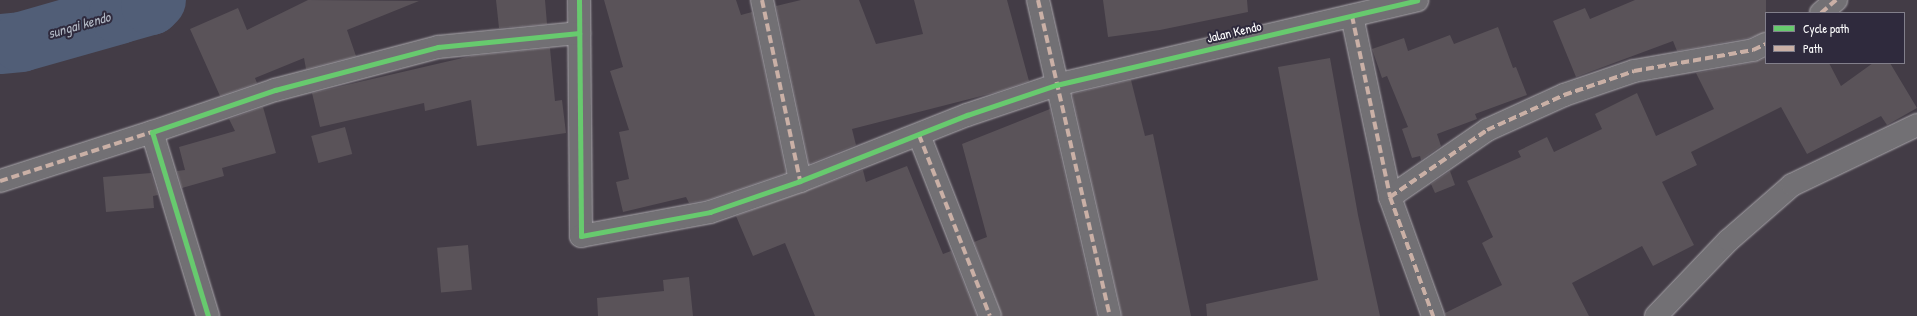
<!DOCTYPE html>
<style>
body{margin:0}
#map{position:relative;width:1917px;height:316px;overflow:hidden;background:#433c46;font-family:"Patrick Hand",sans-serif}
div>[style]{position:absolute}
.river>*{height:60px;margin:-30px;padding:0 30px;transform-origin:30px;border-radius:30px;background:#515e77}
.building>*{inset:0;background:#5a5359;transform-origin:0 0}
.roads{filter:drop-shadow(0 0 1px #aaa7ac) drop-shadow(0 0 1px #aaa7ac)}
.minor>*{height:22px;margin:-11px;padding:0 11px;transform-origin:11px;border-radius:11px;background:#727074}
.tertiary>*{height:22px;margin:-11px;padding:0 11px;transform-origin:11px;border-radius:11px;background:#727074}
.quiet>*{height:4px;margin-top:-2px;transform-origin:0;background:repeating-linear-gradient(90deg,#cab0a6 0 8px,transparent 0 12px)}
.cycleway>*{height:5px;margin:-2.5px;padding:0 2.5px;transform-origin:2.5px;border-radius:2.5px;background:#67ca6e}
span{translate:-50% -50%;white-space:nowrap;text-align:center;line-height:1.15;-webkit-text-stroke:4px #2f2a3d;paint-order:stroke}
.street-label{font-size:13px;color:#fff}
.water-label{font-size:14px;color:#b1b8c4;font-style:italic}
.legend{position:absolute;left:1765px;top:12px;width:140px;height:52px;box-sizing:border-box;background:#2f2a3d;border:1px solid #827f8b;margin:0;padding:5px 7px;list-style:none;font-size:12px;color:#fff}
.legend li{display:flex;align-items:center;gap:8px;height:20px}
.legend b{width:20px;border:1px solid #827f8b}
</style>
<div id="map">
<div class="river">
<i style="left:0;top:44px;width:21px;rotate:-5deg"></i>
<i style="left:21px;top:42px;width:102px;rotate:-15.9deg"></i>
<i style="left:119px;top:14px;width:33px;rotate:-16deg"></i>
<i style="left:151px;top:5px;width:7px;rotate:-45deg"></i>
</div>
<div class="building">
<i style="clip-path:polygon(308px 0,419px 1px,347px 30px,356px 56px,306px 69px,304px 58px,255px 78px,257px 83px,220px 96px,190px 29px,238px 8px,247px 30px)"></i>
<i style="clip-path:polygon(496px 0,545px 0,547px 24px,499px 28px)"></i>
<i style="clip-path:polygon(604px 0,736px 0,741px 15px,752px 12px,786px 173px,707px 200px,689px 203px,686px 197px,623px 212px,616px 182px,629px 179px,619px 132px,629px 130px,610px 71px,623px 67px)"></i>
<i style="clip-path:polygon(801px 0,859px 0,876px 44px,923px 34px,914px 0,1007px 0,1029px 81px,997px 92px,852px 129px,856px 145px,809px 164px,776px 6px)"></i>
<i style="clip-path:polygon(1103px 0,1247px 0,1248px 12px,1160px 30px,1108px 37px)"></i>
<i style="clip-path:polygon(1635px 0,1766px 0,1766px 32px,1749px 38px,1677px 51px,1673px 41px,1576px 77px,1553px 21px,1585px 8px,1590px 19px)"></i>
<i style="clip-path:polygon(1498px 27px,1513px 68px,1516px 67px,1527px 95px,1475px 114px,1477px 119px,1437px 134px,1441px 146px,1421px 160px,1420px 156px,1412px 158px,1402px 129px,1408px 127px,1387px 76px,1382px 78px,1372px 49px,1404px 38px,1408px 51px,1450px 35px,1454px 44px)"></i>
<i style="clip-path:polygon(550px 48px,555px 101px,562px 100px,566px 133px,477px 146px,471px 100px,425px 111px,424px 103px,320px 127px,312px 93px,471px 56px)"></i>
<i style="clip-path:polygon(1330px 58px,1358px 215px,1380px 316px,1207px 316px,1206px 304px,1318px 280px,1278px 67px)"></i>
<i style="clip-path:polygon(1766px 58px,1766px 63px,1829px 63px,1841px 86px,1873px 63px,1890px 63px,1917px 108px,1887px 125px,1881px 116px,1807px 154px,1781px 107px,1691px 152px,1697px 165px,1662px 182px,1694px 245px,1653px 266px,1642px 246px,1572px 283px,1589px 316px,1445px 316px,1445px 313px,1502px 285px,1482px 243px,1493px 237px,1467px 181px,1521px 157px,1518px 151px,1547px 137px,1554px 152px,1602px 129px,1595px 114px,1637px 93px,1656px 136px,1714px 109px,1696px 73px,1755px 62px)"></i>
<i style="clip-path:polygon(1131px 80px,1145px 136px,1153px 134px,1191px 316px,1122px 316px,1072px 94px)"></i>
<i style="clip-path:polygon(263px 107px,276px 153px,222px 168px,224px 176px,182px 188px,177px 171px,185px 170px,179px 147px,235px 131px,229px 119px)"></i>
<i style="clip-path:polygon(1050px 109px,1097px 316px,1002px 316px,974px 242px,987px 237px,962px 144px)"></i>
<i style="left:345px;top:127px;width:28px;height:35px;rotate:75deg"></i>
<i style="clip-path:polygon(907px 166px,943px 254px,951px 251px,977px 316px,815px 316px,785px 243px,753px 256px,736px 216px,863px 170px,866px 182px)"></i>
<i style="clip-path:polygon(1450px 171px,1455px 185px,1435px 193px,1431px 184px)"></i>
<i style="clip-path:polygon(151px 173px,158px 195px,153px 196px,154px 208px,106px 212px,103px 177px)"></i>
<i style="left:468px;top:245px;width:45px;height:31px;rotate:85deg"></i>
<i style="clip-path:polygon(689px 277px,693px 316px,598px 316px,597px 298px,664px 291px,663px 280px)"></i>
</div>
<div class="roads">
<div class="minor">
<i style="left:579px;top:0;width:236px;rotate:89.5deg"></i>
<i style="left:581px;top:236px;width:131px;rotate:-10.5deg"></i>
<i style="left:710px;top:212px;width:95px;rotate:-19deg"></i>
<i style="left:800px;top:181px;width:180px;rotate:-21.6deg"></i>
<i style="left:967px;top:115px;width:94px;rotate:-18.6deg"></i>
<i style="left:762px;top:0;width:185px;rotate:78.1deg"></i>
<i style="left:1038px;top:0;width:324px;rotate:77.2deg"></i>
<i style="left:1821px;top:13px;width:20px;rotate:-41deg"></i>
<i style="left:1352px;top:16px;width:185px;rotate:78.1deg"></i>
<i style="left:1390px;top:197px;width:127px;rotate:70.1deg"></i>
<i style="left:919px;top:135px;width:194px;rotate:68.6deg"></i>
<i style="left:0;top:181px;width:160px;rotate:-17.9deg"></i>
<i style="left:1390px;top:197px;width:118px;rotate:-34.6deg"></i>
<i style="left:1487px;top:130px;width:85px;rotate:-24.4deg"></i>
<i style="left:1564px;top:95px;width:74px;rotate:-18.9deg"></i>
<i style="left:1634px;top:71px;width:121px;rotate:-10deg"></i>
<i style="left:1753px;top:50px;width:14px;rotate:-25deg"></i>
<i style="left:208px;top:316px;width:192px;rotate:-106.9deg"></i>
<i style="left:152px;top:132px;width:130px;rotate:-18.9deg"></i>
<i style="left:275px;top:90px;width:169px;rotate:-14.8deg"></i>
<i style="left:438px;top:47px;width:142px;rotate:-5.7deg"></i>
</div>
<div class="tertiary">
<i style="left:1056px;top:85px;width:371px;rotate:-13.2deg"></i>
<i style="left:1656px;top:316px;width:105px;rotate:-46.2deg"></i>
<i style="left:1729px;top:240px;width:84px;rotate:-41.1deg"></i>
<i style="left:1792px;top:185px;width:139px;rotate:-25.6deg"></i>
</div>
</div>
<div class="quiet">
<i style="left:762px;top:0;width:185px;rotate:78.1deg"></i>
<i style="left:1038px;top:0;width:324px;rotate:77.2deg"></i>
<i style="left:1821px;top:13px;width:20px;rotate:-41deg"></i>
<i style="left:1352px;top:16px;width:185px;rotate:78.1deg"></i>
<i style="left:1390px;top:197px;width:127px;rotate:70.1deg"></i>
<i style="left:919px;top:135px;width:194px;rotate:68.6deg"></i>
<i style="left:0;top:181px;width:160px;rotate:-17.9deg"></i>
<i style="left:1390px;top:197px;width:118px;rotate:-34.6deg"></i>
<i style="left:1487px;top:130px;width:85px;rotate:-24.4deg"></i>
<i style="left:1564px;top:95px;width:74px;rotate:-18.9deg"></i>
<i style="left:1634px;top:71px;width:121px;rotate:-10deg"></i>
<i style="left:1753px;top:50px;width:14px;rotate:-25deg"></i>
</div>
<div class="cycleway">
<i style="left:579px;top:0;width:236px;rotate:89.5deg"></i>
<i style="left:581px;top:236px;width:131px;rotate:-10.5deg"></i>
<i style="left:710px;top:212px;width:95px;rotate:-19deg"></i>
<i style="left:800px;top:181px;width:180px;rotate:-21.6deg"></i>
<i style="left:967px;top:115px;width:94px;rotate:-18.6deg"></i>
<i style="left:1056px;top:85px;width:371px;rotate:-13.2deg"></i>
<i style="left:208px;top:316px;width:192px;rotate:-106.9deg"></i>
<i style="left:152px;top:132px;width:130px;rotate:-18.9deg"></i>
<i style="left:275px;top:90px;width:169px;rotate:-14.8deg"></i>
<i style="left:438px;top:47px;width:142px;rotate:-5.7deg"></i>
</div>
<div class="street-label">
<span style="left:1234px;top:32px;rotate:-13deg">Jalan Kendo</span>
</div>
<div class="water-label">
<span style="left:79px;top:25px;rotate:-16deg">sungai kendo</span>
</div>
<ul class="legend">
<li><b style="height:5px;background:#67ca6e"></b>Cycle path</li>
<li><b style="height:5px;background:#cab0a6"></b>Path</li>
</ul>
</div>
